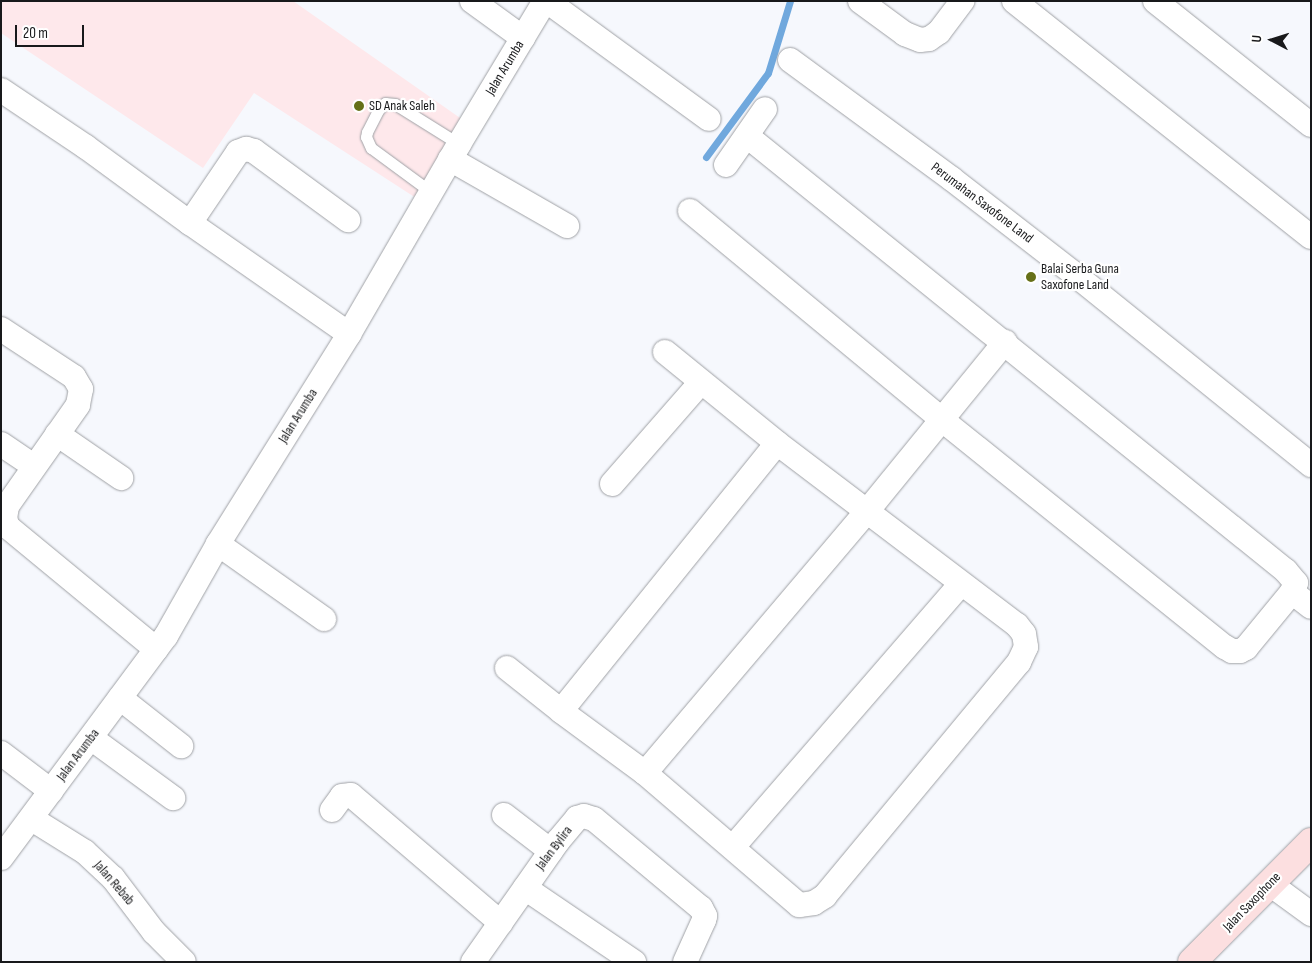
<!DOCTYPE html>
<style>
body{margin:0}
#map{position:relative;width:1312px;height:963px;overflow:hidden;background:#f6f8fd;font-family:"Sofia Sans Condensed",sans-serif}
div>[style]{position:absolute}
.education>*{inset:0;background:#fee8eb}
.stream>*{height:7px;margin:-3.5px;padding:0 3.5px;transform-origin:3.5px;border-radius:3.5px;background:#70a8dd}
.roads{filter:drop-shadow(0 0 1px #9fa1a5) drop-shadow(0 0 1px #9fa1a5)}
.service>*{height:11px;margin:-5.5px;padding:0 5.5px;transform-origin:5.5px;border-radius:5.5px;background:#fff}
.minor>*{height:24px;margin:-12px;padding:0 12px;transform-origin:12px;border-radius:12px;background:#fff}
.secondary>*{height:28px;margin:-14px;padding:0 14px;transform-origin:14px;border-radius:14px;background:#fcdfe0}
.dots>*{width:14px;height:14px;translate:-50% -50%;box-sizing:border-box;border:2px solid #fff;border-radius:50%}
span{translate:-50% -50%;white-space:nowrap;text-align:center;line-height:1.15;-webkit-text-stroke:4.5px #fff;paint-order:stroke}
.street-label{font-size:14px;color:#18191b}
.poi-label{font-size:14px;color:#18191b}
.left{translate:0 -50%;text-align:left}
.frame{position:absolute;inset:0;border:2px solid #18191b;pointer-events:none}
.north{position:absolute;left:1247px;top:15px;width:50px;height:50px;-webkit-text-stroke:4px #fff;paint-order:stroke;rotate:275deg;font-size:14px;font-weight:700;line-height:20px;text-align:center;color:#18191b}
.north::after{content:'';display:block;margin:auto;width:18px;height:22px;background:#18191b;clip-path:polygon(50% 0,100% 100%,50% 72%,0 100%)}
.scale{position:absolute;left:15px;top:25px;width:69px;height:22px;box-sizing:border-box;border:2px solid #18191b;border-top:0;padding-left:6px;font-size:15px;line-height:18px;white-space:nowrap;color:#18191b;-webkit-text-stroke:4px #fff;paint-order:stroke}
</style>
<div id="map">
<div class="education">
<i style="clip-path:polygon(1px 1px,293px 1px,463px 120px,416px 198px,254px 93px,203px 168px,1px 33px)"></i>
</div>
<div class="stream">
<i style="left:706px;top:157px;width:104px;rotate:-53.6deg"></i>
<i style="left:768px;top:73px;width:75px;rotate:-73deg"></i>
</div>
<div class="roads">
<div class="service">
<i style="left:431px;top:192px;width:74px;rotate:-143.7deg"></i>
<i style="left:371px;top:148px;width:12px;rotate:-114deg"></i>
<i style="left:366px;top:137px;width:5px;rotate:-79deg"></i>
<i style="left:367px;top:132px;width:25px;rotate:-63deg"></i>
<i style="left:378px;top:110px;width:10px;rotate:-45deg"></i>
<i style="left:385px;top:103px;width:10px;rotate:6deg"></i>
<i style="left:395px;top:104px;width:75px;rotate:32deg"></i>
</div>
<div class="minor">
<i style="left:472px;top:1px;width:63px;rotate:36deg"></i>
<i style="left:547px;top:1px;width:200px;rotate:36.1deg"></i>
<i style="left:860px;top:1px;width:56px;rotate:36.3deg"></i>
<i style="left:905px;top:34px;width:16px;rotate:22deg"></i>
<i style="left:920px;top:40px;width:9px;rotate:-6deg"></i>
<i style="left:929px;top:39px;width:12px;rotate:-35deg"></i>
<i style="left:939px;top:32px;width:39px;rotate:-53deg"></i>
<i style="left:1014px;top:1px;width:379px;rotate:38.5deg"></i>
<i style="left:1155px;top:1px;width:199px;rotate:38.5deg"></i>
<i style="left:790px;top:60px;width:201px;rotate:36.3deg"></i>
<i style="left:952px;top:179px;width:153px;rotate:37.8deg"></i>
<i style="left:1073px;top:273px;width:306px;rotate:38.9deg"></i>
<i style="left:1px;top:90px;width:102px;rotate:33.8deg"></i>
<i style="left:86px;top:147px;width:129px;rotate:36.2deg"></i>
<i style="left:190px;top:223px;width:194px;rotate:34.9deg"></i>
<i style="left:450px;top:159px;width:135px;rotate:29.8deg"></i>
<i style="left:726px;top:165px;width:68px;rotate:-55.1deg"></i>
<i style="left:690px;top:211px;width:326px;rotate:39.6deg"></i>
<i style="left:941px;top:419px;width:364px;rotate:38.8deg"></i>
<i style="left:1225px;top:647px;width:8px;rotate:30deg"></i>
<i style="left:1232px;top:651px;width:8px"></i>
<i style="left:1240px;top:651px;width:7px;rotate:-27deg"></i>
<i style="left:1246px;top:648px;width:72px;rotate:-50.6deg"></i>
<i style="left:1292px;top:592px;width:10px;rotate:-66deg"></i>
<i style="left:1296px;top:583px;width:16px;rotate:-130deg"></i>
<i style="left:1286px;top:571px;width:693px;rotate:-141.09deg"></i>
<i style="left:190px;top:223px;width:86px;rotate:-55.9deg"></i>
<i style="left:238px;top:152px;width:9px;rotate:-21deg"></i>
<i style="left:246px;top:149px;width:8px;rotate:14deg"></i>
<i style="left:254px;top:151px;width:117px;rotate:36.3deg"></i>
<i style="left:1px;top:329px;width:87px;rotate:33.3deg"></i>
<i style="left:74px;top:377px;width:14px;rotate:60deg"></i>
<i style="left:81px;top:389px;width:16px;rotate:101deg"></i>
<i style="left:78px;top:405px;width:123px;rotate:125.1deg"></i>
<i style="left:7px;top:506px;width:13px;rotate:99deg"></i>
<i style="left:5px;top:519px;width:9px;rotate:69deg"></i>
<i style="left:8px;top:527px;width:192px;rotate:39.5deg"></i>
<i style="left:665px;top:352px;width:144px;rotate:39.1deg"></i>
<i style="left:777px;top:443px;width:301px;rotate:37.2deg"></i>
<i style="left:1017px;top:625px;width:11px;rotate:52deg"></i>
<i style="left:1024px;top:634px;width:13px;rotate:81deg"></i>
<i style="left:1026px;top:647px;width:17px;rotate:115deg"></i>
<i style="left:1019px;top:662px;width:304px;rotate:129.7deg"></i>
<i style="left:825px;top:896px;width:13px;rotate:148deg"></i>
<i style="left:814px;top:903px;width:15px;rotate:172deg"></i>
<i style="left:799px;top:905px;width:203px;rotate:-139.4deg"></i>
<i style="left:645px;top:773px;width:104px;rotate:-143.6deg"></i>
<i style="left:561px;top:711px;width:344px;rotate:-51.1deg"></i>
<i style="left:57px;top:434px;width:78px;rotate:34.5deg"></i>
<i style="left:1px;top:444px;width:40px;rotate:34deg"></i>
<i style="left:612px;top:484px;width:134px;rotate:-48.9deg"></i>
<i style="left:218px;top:544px;width:130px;rotate:35.3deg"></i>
<i style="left:1292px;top:592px;width:24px;rotate:38deg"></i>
<i style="left:507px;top:668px;width:69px;rotate:38.5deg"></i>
<i style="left:120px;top:698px;width:78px;rotate:38.2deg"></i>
<i style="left:91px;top:738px;width:102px;rotate:36.2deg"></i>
<i style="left:1px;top:753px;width:63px;rotate:37.2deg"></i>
<i style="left:645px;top:773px;width:345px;rotate:-49.7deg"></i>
<i style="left:868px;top:510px;width:217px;rotate:-50.8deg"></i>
<i style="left:332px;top:810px;width:17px;rotate:-54deg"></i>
<i style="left:342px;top:796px;width:9px;rotate:-6deg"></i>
<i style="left:351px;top:795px;width:197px;rotate:40.5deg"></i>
<i style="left:504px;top:815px;width:59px;rotate:37.5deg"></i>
<i style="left:32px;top:819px;width:62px;rotate:31.9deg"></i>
<i style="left:85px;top:852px;width:38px;rotate:43deg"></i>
<i style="left:113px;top:878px;width:68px;rotate:52.8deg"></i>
<i style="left:154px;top:932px;width:42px;rotate:45deg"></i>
<i style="left:733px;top:847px;width:348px;rotate:-49.1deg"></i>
<i style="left:1px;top:858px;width:277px;rotate:-53.4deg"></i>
<i style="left:166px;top:636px;width:106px;rotate:-60.5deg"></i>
<i style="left:218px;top:544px;width:248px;rotate:-58deg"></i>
<i style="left:349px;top:334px;width:220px;rotate:-59.9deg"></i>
<i style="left:459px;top:144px;width:167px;rotate:-59deg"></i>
<i style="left:1270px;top:884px;width:51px;rotate:36.2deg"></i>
<i style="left:525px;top:888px;width:132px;rotate:34.2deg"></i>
<i style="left:473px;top:962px;width:148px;rotate:-54.9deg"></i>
<i style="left:558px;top:841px;width:30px;rotate:-50deg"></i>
<i style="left:577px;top:818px;width:7px;rotate:-16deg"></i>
<i style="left:584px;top:816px;width:10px;rotate:17deg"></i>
<i style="left:594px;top:819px;width:139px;rotate:39.8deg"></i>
<i style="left:701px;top:908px;width:9px;rotate:63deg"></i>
<i style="left:705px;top:916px;width:4px;rotate:104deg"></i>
<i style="left:704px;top:920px;width:46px;rotate:114.3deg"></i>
</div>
<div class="secondary">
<i style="left:1192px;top:962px;width:169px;rotate:-45.2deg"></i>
</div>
</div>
<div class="dots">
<i style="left:359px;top:106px;background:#667018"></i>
<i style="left:1031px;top:277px;background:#667018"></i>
</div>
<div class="street-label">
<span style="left:505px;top:68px;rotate:-59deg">Jalan Arumba</span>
<span style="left:982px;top:203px;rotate:37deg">Perumahan Saxofone Land</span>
<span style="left:298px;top:416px;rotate:-58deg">Jalan Arumba</span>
<span style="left:78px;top:755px;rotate:-53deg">Jalan Arumba</span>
<span style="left:554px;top:848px;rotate:-53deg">Jalan Bylira</span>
<span style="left:114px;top:883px;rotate:49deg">Jalan Rebab</span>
<span style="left:1252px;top:902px;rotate:-46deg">Jalan Saxophone</span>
</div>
<div class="poi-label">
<span class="left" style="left:369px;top:106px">SD Anak Saleh</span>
<span class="left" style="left:1041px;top:277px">Balai Serba Guna<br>Saxofone Land</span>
</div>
<div class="frame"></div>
<div class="north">U</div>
<div class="scale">20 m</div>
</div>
